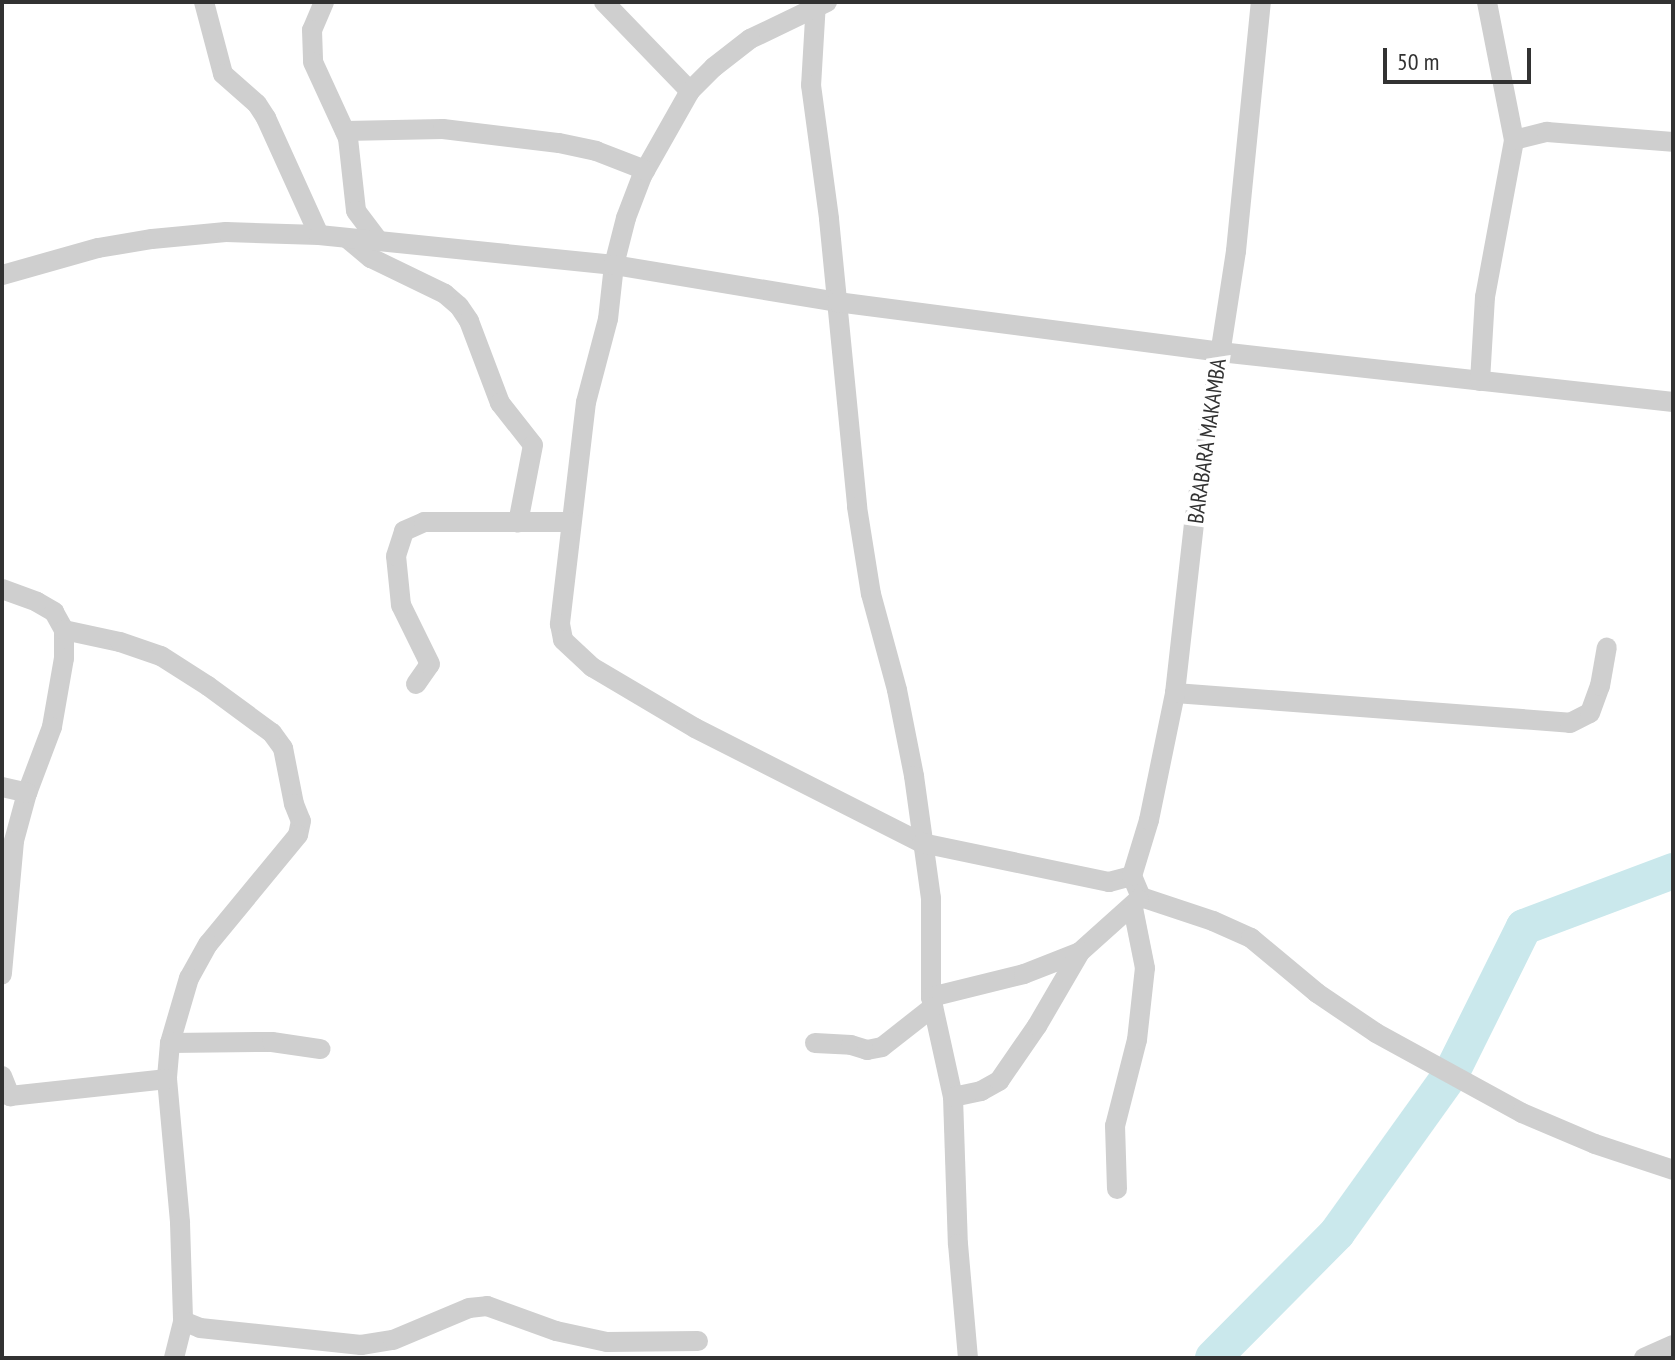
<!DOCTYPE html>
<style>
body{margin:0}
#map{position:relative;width:1675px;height:1360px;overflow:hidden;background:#fff;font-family:"PT Sans Narrow",sans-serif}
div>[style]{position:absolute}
.river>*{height:36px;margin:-18px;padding:0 18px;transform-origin:18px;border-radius:18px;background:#cae8ec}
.minor>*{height:20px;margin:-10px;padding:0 10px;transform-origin:10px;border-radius:10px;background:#cfcfcf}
span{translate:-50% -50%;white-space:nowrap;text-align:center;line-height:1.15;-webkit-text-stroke:8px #fff;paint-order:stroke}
.street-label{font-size:22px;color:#323232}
.frame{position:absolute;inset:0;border:4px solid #323232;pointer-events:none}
.scale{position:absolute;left:1383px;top:48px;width:148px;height:36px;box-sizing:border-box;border:4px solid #323232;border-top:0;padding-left:10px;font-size:24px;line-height:28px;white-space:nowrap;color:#323232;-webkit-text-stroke:6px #fff;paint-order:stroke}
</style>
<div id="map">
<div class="river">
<i style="left:1213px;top:1358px;width:176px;rotate:-45.2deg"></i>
<i style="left:1337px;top:1233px;width:196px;rotate:-54.4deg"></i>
<i style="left:1451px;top:1074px;width:164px;rotate:-63.6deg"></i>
<i style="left:1524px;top:927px;width:159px;rotate:-20.6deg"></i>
</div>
<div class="minor">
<i style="left:204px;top:2px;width:74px;rotate:75.2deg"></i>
<i style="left:223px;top:74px;width:45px;rotate:41.4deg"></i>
<i style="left:257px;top:104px;width:17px;rotate:57deg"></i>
<i style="left:266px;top:118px;width:128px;rotate:65.6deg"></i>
<i style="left:324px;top:2px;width:30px;rotate:113deg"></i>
<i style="left:312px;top:30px;width:32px;rotate:88deg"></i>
<i style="left:313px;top:62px;width:84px;rotate:65.3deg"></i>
<i style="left:348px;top:138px;width:73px;rotate:83.7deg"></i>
<i style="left:356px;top:211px;width:38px;rotate:53deg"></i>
<i style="left:604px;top:2px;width:124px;rotate:46deg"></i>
<i style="left:816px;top:2px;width:83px;rotate:93.4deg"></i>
<i style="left:811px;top:85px;width:135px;rotate:82.3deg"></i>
<i style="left:829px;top:219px;width:289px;rotate:84.4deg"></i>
<i style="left:857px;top:507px;width:88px;rotate:80.9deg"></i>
<i style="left:871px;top:594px;width:99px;rotate:74.8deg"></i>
<i style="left:897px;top:690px;width:88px;rotate:78.8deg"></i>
<i style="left:914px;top:776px;width:123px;rotate:82.1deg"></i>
<i style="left:931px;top:898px;width:99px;rotate:90deg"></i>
<i style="left:931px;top:997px;width:102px;rotate:77.6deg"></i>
<i style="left:953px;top:1097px;width:147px;rotate:88.1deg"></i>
<i style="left:958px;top:1244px;width:114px;rotate:85deg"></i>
<i style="left:827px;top:2px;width:85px;rotate:154.3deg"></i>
<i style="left:750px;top:39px;width:46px;rotate:142.1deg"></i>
<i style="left:714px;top:67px;width:34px;rotate:135deg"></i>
<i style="left:690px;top:91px;width:98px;rotate:119.5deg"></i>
<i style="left:642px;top:176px;width:45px;rotate:110.9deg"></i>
<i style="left:626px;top:218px;width:49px;rotate:104.3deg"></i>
<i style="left:614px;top:265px;width:54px;rotate:96.3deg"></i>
<i style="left:608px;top:319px;width:86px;rotate:104.8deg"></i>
<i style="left:586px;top:402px;width:224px;rotate:96.7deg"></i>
<i style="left:560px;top:624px;width:16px;rotate:79deg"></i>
<i style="left:563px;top:640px;width:40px;rotate:43deg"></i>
<i style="left:592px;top:667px;width:120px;rotate:30.6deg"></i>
<i style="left:695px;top:728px;width:254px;rotate:26.9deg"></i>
<i style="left:922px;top:843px;width:191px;rotate:11.8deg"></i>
<i style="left:1109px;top:882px;width:24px;rotate:-15deg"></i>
<i style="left:1132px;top:876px;width:23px;rotate:67deg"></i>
<i style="left:1141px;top:897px;width:76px;rotate:18.4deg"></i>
<i style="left:1213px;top:921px;width:42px;rotate:24.1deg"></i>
<i style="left:1251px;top:938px;width:86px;rotate:39.8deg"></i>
<i style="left:1317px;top:993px;width:71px;rotate:34.1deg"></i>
<i style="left:1376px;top:1033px;width:166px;rotate:28.7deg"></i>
<i style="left:1522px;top:1113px;width:79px;rotate:23deg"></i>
<i style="left:1595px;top:1144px;width:82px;rotate:18.4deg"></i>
<i style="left:345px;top:131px;width:98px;rotate:-1.2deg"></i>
<i style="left:443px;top:129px;width:117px;rotate:6.9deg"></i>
<i style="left:559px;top:143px;width:38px;rotate:12deg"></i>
<i style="left:596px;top:151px;width:53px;rotate:21.2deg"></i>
<i style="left:1514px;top:140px;width:34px;rotate:-14deg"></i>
<i style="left:1547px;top:132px;width:126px;rotate:4.5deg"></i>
<i style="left:348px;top:239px;width:30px;rotate:40deg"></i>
<i style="left:371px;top:258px;width:82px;rotate:25.9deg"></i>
<i style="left:445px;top:294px;width:18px;rotate:41deg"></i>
<i style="left:459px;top:306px;width:18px;rotate:56deg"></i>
<i style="left:469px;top:321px;width:88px;rotate:69.3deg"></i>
<i style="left:500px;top:403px;width:53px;rotate:51.8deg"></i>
<i style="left:533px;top:445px;width:79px;rotate:100.9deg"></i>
<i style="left:2px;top:275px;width:100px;rotate:-15.7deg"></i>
<i style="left:98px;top:248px;width:55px;rotate:-9.5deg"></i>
<i style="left:152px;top:239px;width:74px;rotate:-5.4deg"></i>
<i style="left:226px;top:232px;width:93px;rotate:1.8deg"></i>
<i style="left:319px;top:235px;width:297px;rotate:5.8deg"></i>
<i style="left:614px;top:265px;width:226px;rotate:9.4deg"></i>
<i style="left:837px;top:302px;width:386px;rotate:7.4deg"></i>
<i style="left:1220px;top:352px;width:456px;rotate:6.3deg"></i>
<i style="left:1480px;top:381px;width:84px;rotate:-86.6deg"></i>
<i style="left:1485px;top:297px;width:160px;rotate:-79.5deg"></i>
<i style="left:1514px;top:140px;width:141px;rotate:-101.1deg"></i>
<i style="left:2px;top:589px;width:37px;rotate:20deg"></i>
<i style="left:37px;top:602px;width:20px;rotate:30deg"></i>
<i style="left:54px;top:612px;width:21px;rotate:61deg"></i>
<i style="left:64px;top:630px;width:28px;rotate:90deg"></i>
<i style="left:64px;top:658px;width:70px;rotate:99.9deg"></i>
<i style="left:52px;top:727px;width:71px;rotate:110.7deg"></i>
<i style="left:27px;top:793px;width:50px;rotate:105.2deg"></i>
<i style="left:14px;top:841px;width:134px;rotate:95.2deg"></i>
<i style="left:64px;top:630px;width:57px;rotate:12.1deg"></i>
<i style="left:120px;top:642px;width:43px;rotate:18.9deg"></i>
<i style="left:161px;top:656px;width:56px;rotate:32.6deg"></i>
<i style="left:208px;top:686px;width:79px;rotate:36.3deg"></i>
<i style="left:272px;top:733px;width:19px;rotate:54deg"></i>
<i style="left:283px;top:748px;width:57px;rotate:78.9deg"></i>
<i style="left:294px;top:804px;width:18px;rotate:68deg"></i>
<i style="left:301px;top:821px;width:14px;rotate:102deg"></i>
<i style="left:298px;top:835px;width:141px;rotate:129.5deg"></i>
<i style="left:208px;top:944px;width:39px;rotate:119deg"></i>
<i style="left:189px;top:978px;width:68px;rotate:106.3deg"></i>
<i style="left:170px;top:1043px;width:36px;rotate:95deg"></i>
<i style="left:167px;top:1079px;width:145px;rotate:84.8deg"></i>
<i style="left:180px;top:1223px;width:98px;rotate:88.2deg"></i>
<i style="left:183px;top:1321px;width:18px;rotate:22deg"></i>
<i style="left:200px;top:1328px;width:162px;rotate:6deg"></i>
<i style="left:361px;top:1345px;width:32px;rotate:-9deg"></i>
<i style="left:393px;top:1340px;width:82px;rotate:-22.8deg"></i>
<i style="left:469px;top:1308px;width:18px;rotate:-6deg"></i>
<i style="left:487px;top:1306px;width:73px;rotate:19.9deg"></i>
<i style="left:556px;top:1331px;width:52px;rotate:12.2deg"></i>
<i style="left:607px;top:1342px;width:91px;rotate:-0.6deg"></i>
<i style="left:416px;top:684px;width:24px;rotate:-55deg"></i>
<i style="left:430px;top:664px;width:66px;rotate:-116.2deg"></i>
<i style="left:401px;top:605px;width:49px;rotate:-95.8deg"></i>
<i style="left:396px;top:556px;width:26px;rotate:-72deg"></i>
<i style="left:404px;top:531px;width:22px;rotate:-24deg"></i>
<i style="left:424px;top:522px;width:147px"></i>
<i style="left:1175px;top:693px;width:396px;rotate:4.3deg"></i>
<i style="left:1570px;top:723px;width:22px;rotate:-27deg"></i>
<i style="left:1590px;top:713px;width:29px;rotate:-70deg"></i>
<i style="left:1600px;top:686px;width:39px;rotate:-80deg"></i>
<i style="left:2px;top:787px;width:26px;rotate:13deg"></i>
<i style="left:1132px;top:876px;width:59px;rotate:-73.1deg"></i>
<i style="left:1149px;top:820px;width:130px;rotate:-78.4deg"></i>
<i style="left:1175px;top:693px;width:178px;rotate:-83.6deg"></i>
<i style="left:1195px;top:516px;width:268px;rotate:-81.2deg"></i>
<i style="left:1236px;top:251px;width:250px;rotate:-84.3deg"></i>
<i style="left:931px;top:997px;width:96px;rotate:-13.9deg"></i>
<i style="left:1024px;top:974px;width:60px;rotate:-21.4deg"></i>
<i style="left:1080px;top:952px;width:79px;rotate:-41.9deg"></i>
<i style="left:170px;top:1043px;width:102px;rotate:-0.6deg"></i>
<i style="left:272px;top:1042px;width:49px;rotate:8.3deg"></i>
<i style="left:815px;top:1043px;width:36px;rotate:3deg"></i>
<i style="left:851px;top:1045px;width:17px;rotate:17deg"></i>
<i style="left:867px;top:1050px;width:15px;rotate:-11deg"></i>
<i style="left:882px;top:1047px;width:65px;rotate:-38.1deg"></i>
<i style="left:2px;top:1076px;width:22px;rotate:68deg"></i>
<i style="left:10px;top:1096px;width:158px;rotate:-6.2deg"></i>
<i style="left:953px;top:1097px;width:29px;rotate:-12deg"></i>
<i style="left:981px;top:1091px;width:21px;rotate:-29deg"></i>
<i style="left:999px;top:1081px;width:67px;rotate:-55.4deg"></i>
<i style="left:1037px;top:1026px;width:86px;rotate:-59.8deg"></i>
<i style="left:1117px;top:1189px;width:63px;rotate:-91.8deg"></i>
<i style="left:1115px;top:1126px;width:89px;rotate:-75.7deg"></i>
<i style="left:1137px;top:1040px;width:72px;rotate:-83.7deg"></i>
<i style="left:1145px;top:968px;width:61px;rotate:-101.3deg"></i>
<i style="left:174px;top:1358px;width:38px;rotate:-76deg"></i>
<i style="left:1644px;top:1358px;width:32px;rotate:-24deg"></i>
</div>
<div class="street-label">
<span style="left:1207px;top:441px;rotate:-82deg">BARABARA MAKAMBA</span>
</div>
<div class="frame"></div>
<div class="scale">50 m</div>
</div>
